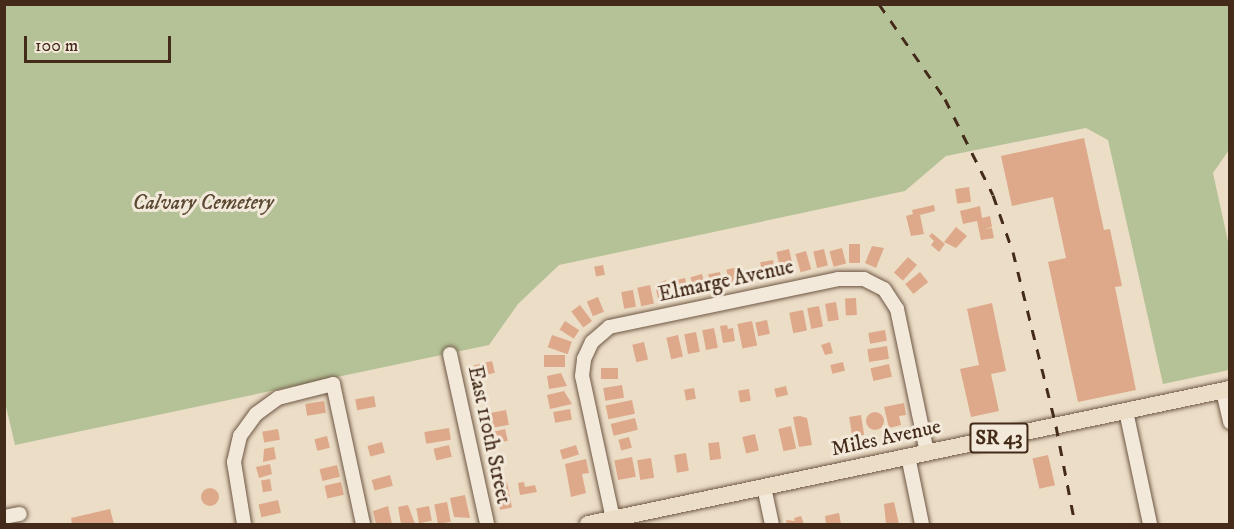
<!DOCTYPE html>
<style>
body{margin:0}
#map{position:relative;width:1234px;height:529px;overflow:hidden;background:#ecddc6;font-family:"IM FELL DW Pica",serif}
div>[style]{position:absolute}
.green>*{inset:0;background:#b5c297}
.building>*{inset:0;background:#dda98a;transform-origin:0 0}
.round{border-radius:50%}
.roads{filter:drop-shadow(0 0 2px #6d5744) drop-shadow(0 0 2px #6d5744)}
.minor>*{height:14px;margin:-7px;padding:0 7px;transform-origin:7px;border-radius:7px;background:#f3e9da}
.major>*{height:16px;margin:-8px;padding:0 8px;transform-origin:8px;border-radius:8px;background:#ecddc6}
.rail>*{height:3px;margin-top:-1.5px;transform-origin:0;background:repeating-linear-gradient(90deg,#432a19 0 10px,transparent 0 20px)}
span{translate:-50% -50%;white-space:nowrap;text-align:center;line-height:1.15;-webkit-text-stroke:6px #f3e9da;paint-order:stroke}
.shield-label span{padding:2px 4px;background:#f3e9da;border:2px solid;border-radius:4px;-webkit-text-stroke-width:0}
.shield-label{font-size:20px;color:#432a19;font-weight:700}
.park-label{font-size:21px;color:#5a4832;font-style:italic}
.street-label{font-size:21px;color:#432a19}
.frame{position:absolute;inset:0;border:6px solid #432a19;pointer-events:none}
.scale{position:absolute;left:24px;top:36px;width:147px;height:27px;box-sizing:border-box;border:3px solid #432a19;border-top:0;padding-left:8px;font-size:18px;line-height:21px;white-space:nowrap;color:#432a19;-webkit-text-stroke:4px #f3e9da;paint-order:stroke}
</style>
<div id="map">
<div class="green">
<i style="clip-path:polygon(4px 5px,1229px 5px,1229px 150px,1213px 173px,1229px 246px,1229px 370px,1163px 384px,1108px 140px,1086px 128px,946px 156px,905px 191px,559px 265px,518px 304px,489px 345px,15px 445px,4px 398px)"></i>
</div>
<div class="building">
<i style="clip-path:polygon(1084px 138px,1104px 230px,1110px 229px,1122px 286px,1115px 287px,1136px 390px,1078px 402px,1048px 262px,1066px 258px,1053px 197px,1012px 206px,1001px 156px)"></i>
<i style="left:969px;top:187px;width:15px;height:14px;rotate:82deg"></i>
<i style="clip-path:polygon(934px 205px,935px 211px,920px 215px,924px 234px,911px 236px,906px 216px,913px 214px,912px 210px)"></i>
<i style="clip-path:polygon(980px 206px,982px 218px,990px 216px,992px 227px,984px 229px,992px 228px,994px 238px,981px 240px,977px 221px,963px 224px,960px 211px)"></i>
<i style="clip-path:polygon(956px 227px,967px 236px,956px 248px,944px 242px)"></i>
<i style="clip-path:polygon(932px 233px,945px 244px,939px 252px,931px 245px,934px 241px,929px 236px)"></i>
<i style="left:849px;top:244px;width:11px;height:19px"></i>
<i style="clip-path:polygon(872px 246px,884px 248px,876px 268px,865px 263px)"></i>
<i style="left:842px;top:248px;width:16px;height:13px;rotate:75deg"></i>
<i style="left:789px;top:249px;width:26px;height:13px;rotate:77deg"></i>
<i style="left:824px;top:249px;width:17px;height:11px;rotate:77deg"></i>
<i style="left:806px;top:251px;width:19px;height:11px;rotate:74deg"></i>
<i style="left:908px;top:257px;width:12px;height:21px;rotate:42deg"></i>
<i style="left:773px;top:260px;width:17px;height:13px;rotate:80deg"></i>
<i style="left:603px;top:265px;width:10px;height:9px;rotate:79deg"></i>
<i style="left:738px;top:267px;width:18px;height:12px;rotate:77deg"></i>
<i style="left:720px;top:272px;width:16px;height:12px;rotate:79deg"></i>
<i style="left:920px;top:272px;width:13px;height:19px;rotate:51deg"></i>
<i style="left:702px;top:274px;width:19px;height:12px;rotate:74deg"></i>
<i style="left:685px;top:278px;width:18px;height:12px;rotate:77deg"></i>
<i style="clip-path:polygon(666px 280px,671px 300px,659px 303px,655px 285px)"></i>
<i style="left:650px;top:285px;width:19px;height:13px;rotate:78deg"></i>
<i style="left:633px;top:290px;width:17px;height:12px;rotate:80deg"></i>
<i style="left:598px;top:297px;width:16px;height:12px;rotate:68deg"></i>
<i style="left:856px;top:298px;width:17px;height:11px;rotate:87deg"></i>
<i style="left:836px;top:302px;width:18px;height:11px;rotate:81deg"></i>
<i style="clip-path:polygon(992px 303px,1006px 371px,991px 374px,999px 411px,971px 417px,960px 369px,979px 365px,967px 309px)"></i>
<i style="left:580px;top:305px;width:20px;height:11px;rotate:53deg"></i>
<i style="left:819px;top:306px;width:21px;height:12px;rotate:79deg"></i>
<i style="left:803px;top:310px;width:21px;height:14px;rotate:79deg"></i>
<i style="left:767px;top:320px;width:14px;height:12px;rotate:78deg"></i>
<i style="left:565px;top:321px;width:17px;height:10px;rotate:33deg"></i>
<i style="left:752px;top:321px;width:25px;height:15px;rotate:78deg"></i>
<i style="clip-path:polygon(727px 325px,728px 329px,733px 328px,735px 341px,723px 343px,720px 326px)"></i>
<i style="left:714px;top:328px;width:20px;height:12px;rotate:79deg"></i>
<i style="left:885px;top:330px;width:11px;height:17px;rotate:80deg"></i>
<i style="left:696px;top:332px;width:20px;height:12px;rotate:79deg"></i>
<i style="left:552px;top:335px;width:21px;height:13px;rotate:19deg"></i>
<i style="left:678px;top:335px;width:22px;height:12px;rotate:77deg"></i>
<i style="left:644px;top:342px;width:18px;height:12px;rotate:77deg"></i>
<i style="clip-path:polygon(830px 342px,833px 353px,825px 355px,821px 345px)"></i>
<i style="left:887px;top:346px;width:13px;height:20px;rotate:81deg"></i>
<i style="left:565px;top:355px;width:12px;height:21px;rotate:90deg"></i>
<i style="left:492px;top:361px;width:12px;height:19px;rotate:76deg"></i>
<i style="left:843px;top:362px;width:9px;height:13px;rotate:77deg"></i>
<i style="left:889px;top:364px;width:13px;height:19px;rotate:77deg"></i>
<i style="left:601px;top:368px;width:17px;height:11px"></i>
<i style="clip-path:polygon(561px 373px,567px 386px,549px 389px,547px 376px)"></i>
<i style="left:622px;top:385px;width:13px;height:19px;rotate:81deg"></i>
<i style="left:786px;top:386px;width:9px;height:12px;rotate:77deg"></i>
<i style="left:694px;top:388px;width:11px;height:10px;rotate:80deg"></i>
<i style="left:749px;top:389px;width:12px;height:11px;rotate:81deg"></i>
<i style="clip-path:polygon(564px 391px,572px 404px,550px 409px,547px 395px)"></i>
<i style="left:374px;top:396px;width:11px;height:19px;rotate:80deg"></i>
<i style="left:632px;top:400px;width:14px;height:27px;rotate:78deg"></i>
<i style="left:324px;top:401px;width:12px;height:19px;rotate:81deg"></i>
<i style="clip-path:polygon(904px 403px,906px 415px,899px 416px,901px 425px,889px 428px,884px 407px)"></i>
<i style="left:570px;top:409px;width:11px;height:17px;rotate:80deg"></i>
<i style="left:506px;top:410px;width:15px;height:24px;rotate:79deg"></i>
<i class="round" style="left:866px;top:412px;width:18px;height:18px"></i>
<i style="left:861px;top:415px;width:20px;height:12px;rotate:81deg"></i>
<i style="clip-path:polygon(800px 416px,807px 418px,812px 445px,799px 447px,793px 417px)"></i>
<i style="left:635px;top:418px;width:12px;height:25px;rotate:76deg"></i>
<i style="left:791px;top:426px;width:23px;height:13px;rotate:77deg"></i>
<i style="left:449px;top:428px;width:12px;height:25px;rotate:81deg"></i>
<i style="left:278px;top:429px;width:11px;height:16px;rotate:80deg"></i>
<i style="left:505px;top:429px;width:12px;height:19px;rotate:76deg"></i>
<i style="left:755px;top:434px;width:17px;height:13px;rotate:77deg"></i>
<i style="left:327px;top:436px;width:12px;height:13px;rotate:76deg"></i>
<i style="left:629px;top:437px;width:11px;height:11px;rotate:75deg"></i>
<i style="left:382px;top:442px;width:11px;height:15px;rotate:75deg"></i>
<i style="left:719px;top:442px;width:17px;height:11px;rotate:83deg"></i>
<i style="left:449px;top:445px;width:12px;height:16px;rotate:76deg"></i>
<i style="left:576px;top:445px;width:10px;height:17px;rotate:73deg"></i>
<i style="clip-path:polygon(274px 447px,276px 459px,263px 462px,264px 449px)"></i>
<i style="left:686px;top:453px;width:18px;height:12px;rotate:81deg"></i>
<i style="left:1048px;top:455px;width:31px;height:16px;rotate:77deg"></i>
<i style="left:632px;top:457px;width:20px;height:18px;rotate:79deg"></i>
<i style="left:651px;top:458px;width:20px;height:14px;rotate:81deg"></i>
<i style="clip-path:polygon(586px 459px,589px 473px,582px 474px,586px 493px,571px 497px,565px 464px)"></i>
<i style="clip-path:polygon(270px 464px,272px 474px,259px 478px,256px 467px)"></i>
<i style="left:337px;top:465px;width:12px;height:18px;rotate:76deg"></i>
<i style="left:390px;top:475px;width:11px;height:19px;rotate:75deg"></i>
<i style="left:270px;top:479px;width:12px;height:9px;rotate:81deg"></i>
<i style="left:341px;top:482px;width:13px;height:17px;rotate:77deg"></i>
<i style="left:507px;top:482px;width:26px;height:12px;rotate:79deg"></i>
<i style="clip-path:polygon(524px 482px,525px 487px,535px 485px,537px 492px,520px 495px,518px 483px)"></i>
<i class="round" style="left:201px;top:488px;width:18px;height:18px"></i>
<i style="clip-path:polygon(465px 495px,470px 518px,454px 517px,450px 498px)"></i>
<i style="left:278px;top:500px;width:13px;height:20px;rotate:77deg"></i>
<i style="left:447px;top:502px;width:20px;height:13px;rotate:79deg"></i>
<i style="clip-path:polygon(894px 502px,899px 524px,886px 524px,884px 504px)"></i>
<i style="clip-path:polygon(408px 505px,415px 524px,401px 524px,398px 507px)"></i>
<i style="clip-path:polygon(388px 506px,392px 524px,376px 524px,373px 511px)"></i>
<i style="left:429px;top:506px;width:15px;height:13px;rotate:79deg"></i>
<i style="clip-path:polygon(110px 509px,114px 524px,72px 524px,71px 518px)"></i>
<i style="clip-path:polygon(839px 513px,841px 524px,826px 524px,825px 516px)"></i>
<i style="clip-path:polygon(801px 516px,804px 524px,787px 524px,786px 520px,795px 521px,794px 518px)"></i>
</div>
<div class="roads">
<div class="minor">
<i style="left:450px;top:354px;width:174px;rotate:77.7deg"></i>
<i style="left:1223px;top:391px;width:32px;rotate:77deg"></i>
<i style="left:1126px;top:411px;width:116px;rotate:78deg"></i>
<i style="left:908px;top:456px;width:69px;rotate:78.4deg"></i>
<i style="left:764px;top:487px;width:38px;rotate:78deg"></i>
<i style="left:4px;top:517px;width:16px;rotate:-11deg"></i>
<i style="left:613px;top:519px;width:146px;rotate:-102.2deg"></i>
<i style="left:582px;top:376px;width:17px;rotate:-83deg"></i>
<i style="left:584px;top:359px;width:19px;rotate:-65deg"></i>
<i style="left:592px;top:342px;width:23px;rotate:-41deg"></i>
<i style="left:609px;top:327px;width:234px;rotate:-11.8deg"></i>
<i style="left:838px;top:279px;width:26px"></i>
<i style="left:864px;top:279px;width:22px;rotate:27deg"></i>
<i style="left:884px;top:289px;width:24px;rotate:57deg"></i>
<i style="left:897px;top:309px;width:146px;rotate:78.2deg"></i>
<i style="left:244px;top:524px;width:63px;rotate:-99.2deg"></i>
<i style="left:234px;top:462px;width:27px;rotate:-77deg"></i>
<i style="left:240px;top:436px;width:27px;rotate:-54deg"></i>
<i style="left:256px;top:414px;width:27px;rotate:-36deg"></i>
<i style="left:278px;top:398px;width:57px;rotate:-14.3deg"></i>
<i style="left:333px;top:384px;width:143px;rotate:77.9deg"></i>
</div>
<div class="major">
<i style="left:588px;top:524px;width:656px;rotate:-11.88deg"></i>
</div>
</div>
<div class="rail">
<i style="left:879px;top:4px;width:116px;rotate:55.2deg"></i>
<i style="left:945px;top:99px;width:107px;rotate:63.4deg"></i>
<i style="left:993px;top:195px;width:60px;rotate:70.7deg"></i>
<i style="left:1013px;top:252px;width:179px;rotate:76.1deg"></i>
<i style="left:1056px;top:426px;width:100px;rotate:79deg"></i>
</div>
<div class="shield-label">
<span style="left:999px;top:438px">SR 43</span>
</div>
<div class="park-label">
<span style="left:203px;top:203px">Calvary Cemetery</span>
</div>
<div class="street-label">
<span style="left:726px;top:281px;rotate:-12deg">Elmarge Avenue</span>
<span style="left:489px;top:435px;rotate:78deg">East 110th Street</span>
<span style="left:886px;top:438px;rotate:-12deg">Miles Avenue</span>
</div>
<div class="frame"></div>
<div class="scale">100 m</div>
</div>
